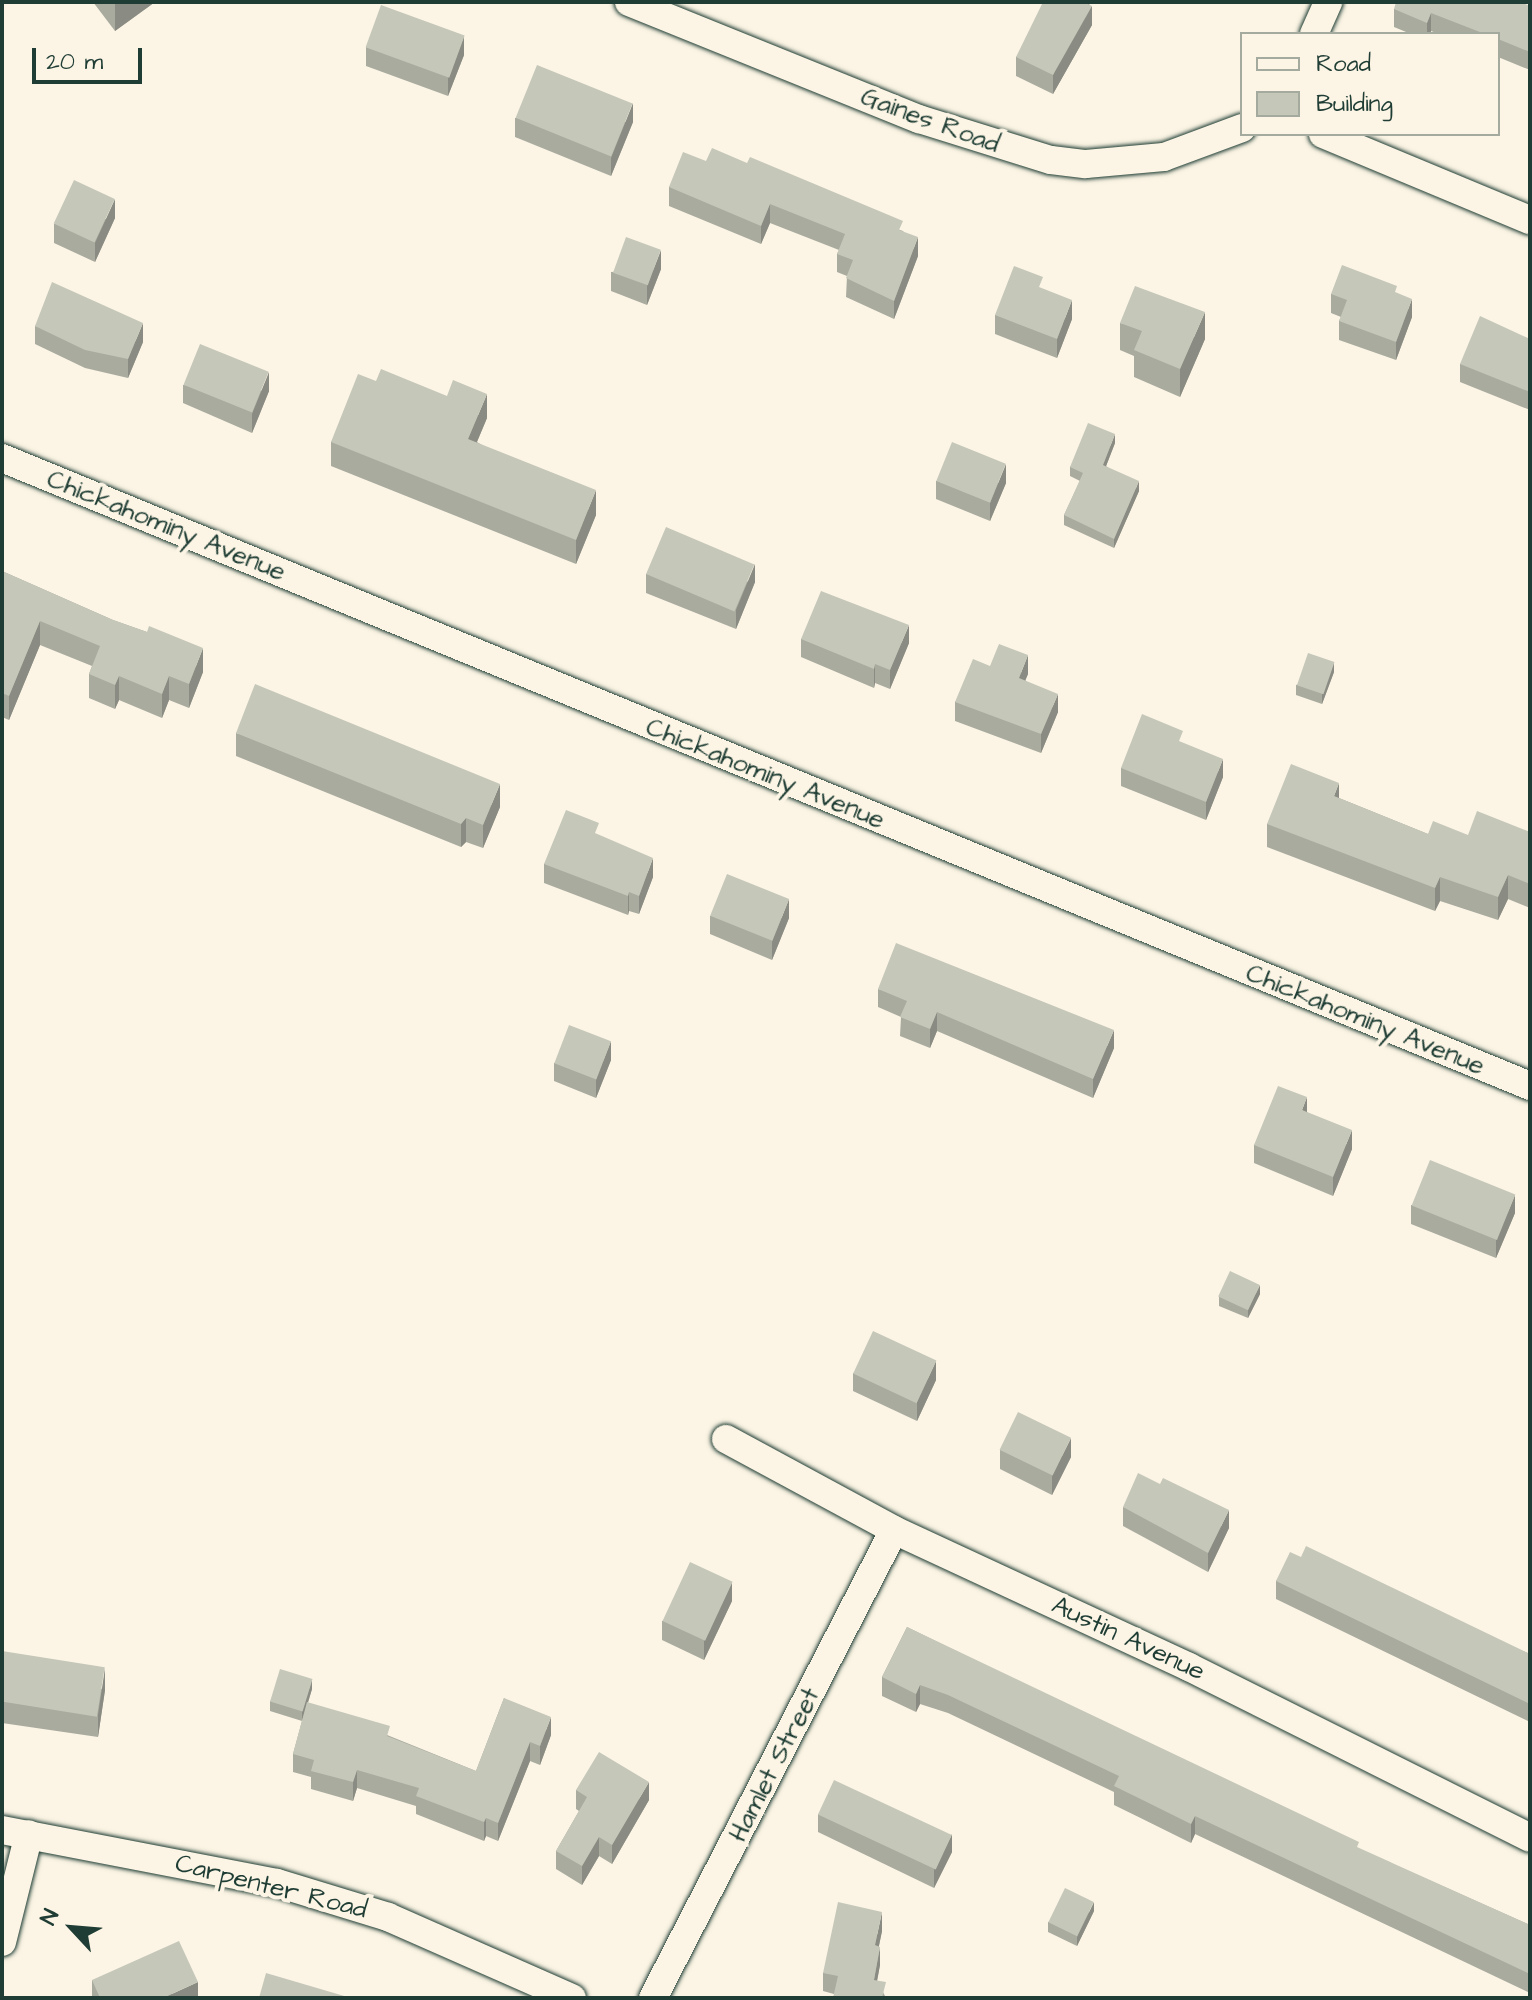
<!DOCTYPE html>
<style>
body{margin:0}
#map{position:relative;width:1532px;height:2000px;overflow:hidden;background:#fcf5e5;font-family:"Architects Daughter",sans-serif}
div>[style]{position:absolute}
.roads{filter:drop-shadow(0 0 2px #1f3d34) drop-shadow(0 0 2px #1f3d34)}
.minor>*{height:28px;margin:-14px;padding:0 14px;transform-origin:14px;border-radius:14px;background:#fcf5e5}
.wall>*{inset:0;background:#a9ab9f}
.shaded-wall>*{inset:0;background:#8a8b82}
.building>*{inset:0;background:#c5c7b9;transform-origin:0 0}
span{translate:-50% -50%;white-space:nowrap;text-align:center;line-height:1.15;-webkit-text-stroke:8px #fcf5e5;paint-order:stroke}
.street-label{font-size:26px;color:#1f3d34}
.frame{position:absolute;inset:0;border:4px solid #1f3d34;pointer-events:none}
.legend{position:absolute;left:1240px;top:32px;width:260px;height:104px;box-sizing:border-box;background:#fcf5e5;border:2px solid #a4ab9e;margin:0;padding:10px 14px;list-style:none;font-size:24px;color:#1f3d34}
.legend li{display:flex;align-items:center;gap:16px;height:40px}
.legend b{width:40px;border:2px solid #a4ab9e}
.north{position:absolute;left:32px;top:1888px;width:80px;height:80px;-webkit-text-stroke:6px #fcf5e5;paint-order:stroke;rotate:296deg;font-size:22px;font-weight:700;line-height:32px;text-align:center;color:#1f3d34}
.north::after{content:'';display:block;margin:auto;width:28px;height:36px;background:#1f3d34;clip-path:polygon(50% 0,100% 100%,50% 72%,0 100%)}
.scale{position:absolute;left:32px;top:48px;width:110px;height:36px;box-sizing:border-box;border:4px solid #1f3d34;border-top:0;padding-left:10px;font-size:24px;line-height:28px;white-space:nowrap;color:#1f3d34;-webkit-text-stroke:6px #fcf5e5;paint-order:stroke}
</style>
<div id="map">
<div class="roads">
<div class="minor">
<i style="left:629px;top:2px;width:313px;rotate:22deg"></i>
<i style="left:919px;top:119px;width:138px;rotate:17.3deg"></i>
<i style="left:1051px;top:160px;width:35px;rotate:7deg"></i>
<i style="left:1086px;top:164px;width:78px;rotate:-5.1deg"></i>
<i style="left:1164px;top:157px;width:83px;rotate:-20.4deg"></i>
<i style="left:1314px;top:34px;width:35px;rotate:-66deg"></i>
<i style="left:1323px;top:134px;width:224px;rotate:22.6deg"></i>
<i style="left:2px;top:458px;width:1652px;rotate:22.34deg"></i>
<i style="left:726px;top:1439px;width:191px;rotate:28.4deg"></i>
<i style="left:894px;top:1530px;width:325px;rotate:24.9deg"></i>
<i style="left:1189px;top:1667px;width:381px;rotate:26.6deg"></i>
<i style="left:2px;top:1830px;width:280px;rotate:10.9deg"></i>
<i style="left:277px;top:1883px;width:116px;rotate:17deg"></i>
<i style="left:388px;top:1917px;width:201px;rotate:23.8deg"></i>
<i style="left:2px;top:1942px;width:111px;rotate:-76deg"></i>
<i style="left:653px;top:1998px;width:526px;rotate:-62.75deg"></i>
</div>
</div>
<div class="wall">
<i style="clip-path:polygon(93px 2px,155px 2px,115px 31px)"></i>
<i style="clip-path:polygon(1089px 2px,1092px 25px,1053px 94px,1016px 76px,1016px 57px)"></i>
<i style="clip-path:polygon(1530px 6px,1530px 70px,1498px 57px,1498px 34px,1439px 34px,1431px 31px,1430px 34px,1411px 34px,1394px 27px,1394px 9px)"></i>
<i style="clip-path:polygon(366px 47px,464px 55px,448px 96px,366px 66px)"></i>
<i style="clip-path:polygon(515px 118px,633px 122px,611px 176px,515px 137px)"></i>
<i style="clip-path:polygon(706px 161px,903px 231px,918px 256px,894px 319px,846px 297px,847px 276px,837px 272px,837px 254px,839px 250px,770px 223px,761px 244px,669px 206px,669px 187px)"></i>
<i style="clip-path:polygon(115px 218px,95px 262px,54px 243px,54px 224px)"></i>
<i style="clip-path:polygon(661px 269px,647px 305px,611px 291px,611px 272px)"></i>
<i style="clip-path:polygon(1397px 293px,1412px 317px,1396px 360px,1339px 340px,1339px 321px,1341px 317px,1331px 313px,1331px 294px)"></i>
<i style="clip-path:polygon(995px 315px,1072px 319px,1057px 358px,995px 334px)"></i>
<i style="clip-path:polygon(1120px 323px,1205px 339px,1180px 397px,1134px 377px,1134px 356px,1120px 350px)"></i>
<i style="clip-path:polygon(35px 326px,143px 342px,128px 378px,85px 368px,35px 344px)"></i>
<i style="clip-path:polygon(1530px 339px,1530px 410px,1460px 382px,1460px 364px)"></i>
<i style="clip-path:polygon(376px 381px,487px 418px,477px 442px,596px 515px,576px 564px,331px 466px,331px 442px)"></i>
<i style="clip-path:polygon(183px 385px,269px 391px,252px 433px,183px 403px)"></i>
<i style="clip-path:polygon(1115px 443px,1106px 466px,1139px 491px,1114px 548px,1064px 525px,1064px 515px,1080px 481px,1070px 476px,1070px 467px)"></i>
<i style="clip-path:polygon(936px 481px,1006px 483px,990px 521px,936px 499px)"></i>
<i style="clip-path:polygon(2px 571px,113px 620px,147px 632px,203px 672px,189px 708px,169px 700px,162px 718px,119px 700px,115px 709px,89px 698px,89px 674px,92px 666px,40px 645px,9px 720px,2px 717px)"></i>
<i style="clip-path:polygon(646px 574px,755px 582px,736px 629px,646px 593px)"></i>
<i style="clip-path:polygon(801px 639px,909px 643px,890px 689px,875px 683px,874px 688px,801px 657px)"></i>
<i style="clip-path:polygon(990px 666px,1028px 674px,1025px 680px,1058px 712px,1041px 753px,955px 721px,955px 702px)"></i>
<i style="clip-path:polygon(1334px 672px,1322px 704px,1296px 695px,1296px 685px)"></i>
<i style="clip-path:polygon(236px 733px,500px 807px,483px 848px,466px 842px,461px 847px,236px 756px)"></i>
<i style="clip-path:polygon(1183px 743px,1223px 777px,1206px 820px,1121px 786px,1121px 768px)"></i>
<i style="clip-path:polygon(1339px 798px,1428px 834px,1468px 835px,1530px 832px,1530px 908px,1508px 899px,1498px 920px,1440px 901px,1435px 911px,1267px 847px,1267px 824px)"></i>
<i style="clip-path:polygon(599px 835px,653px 877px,639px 914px,629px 911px,628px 915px,544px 883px,544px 864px)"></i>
<i style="clip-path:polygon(710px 916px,789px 918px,772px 960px,710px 934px)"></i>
<i style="clip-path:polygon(878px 989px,1114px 1048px,1093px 1098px,937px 1031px,930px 1048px,900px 1036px,901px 1017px,878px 1007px)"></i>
<i style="clip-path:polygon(611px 1060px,596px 1098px,554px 1081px,554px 1063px)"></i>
<i style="clip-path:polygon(1307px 1112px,1352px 1149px,1333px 1196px,1254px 1163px,1254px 1145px)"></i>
<i style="clip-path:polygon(1411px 1205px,1515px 1213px,1496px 1258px,1411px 1224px)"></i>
<i style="clip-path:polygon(1260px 1294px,1248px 1318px,1219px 1306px,1219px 1297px)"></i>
<i style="clip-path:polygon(853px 1373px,936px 1380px,917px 1421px,853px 1391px)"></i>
<i style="clip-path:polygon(1000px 1450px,1071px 1457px,1052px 1495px,1000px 1469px)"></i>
<i style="clip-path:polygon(1123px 1507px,1229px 1528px,1208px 1572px,1123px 1526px)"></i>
<i style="clip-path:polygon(1301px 1557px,1530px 1654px,1530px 1722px,1276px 1599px,1276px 1581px)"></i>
<i style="clip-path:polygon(732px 1601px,704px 1660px,662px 1640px,662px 1621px)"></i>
<i style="clip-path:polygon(907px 1627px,1359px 1849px,1530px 1925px,1530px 1993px,1195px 1834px,1191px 1843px,1114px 1805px,1114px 1792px,948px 1713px,920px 1704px,916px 1712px,882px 1696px,882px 1677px)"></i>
<i style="clip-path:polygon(2px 1651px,105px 1690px,98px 1737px,2px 1723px)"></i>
<i style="clip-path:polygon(312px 1689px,308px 1703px,476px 1771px,504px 1698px,551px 1735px,540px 1765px,530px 1761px,498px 1841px,486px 1836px,484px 1841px,416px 1814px,416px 1806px,357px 1788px,353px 1801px,311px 1789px,311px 1777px,293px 1772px,293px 1754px,302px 1721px,270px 1711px,270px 1701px)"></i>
<i style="clip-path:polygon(576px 1790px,649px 1800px,612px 1864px,599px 1856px,582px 1885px,556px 1869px,556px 1851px,579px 1811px,576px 1809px)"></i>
<i style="clip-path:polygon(818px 1814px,952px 1852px,934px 1888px,818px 1832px)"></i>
<i style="clip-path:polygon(1094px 1911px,1077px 1946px,1048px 1932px,1048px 1922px)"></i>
<i style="clip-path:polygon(882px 1931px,879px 1946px,880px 1965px,877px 1980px,886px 1998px,834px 1994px,823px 1991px,823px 1973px)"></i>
<i style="clip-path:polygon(92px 1980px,198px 1998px,92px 1998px)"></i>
</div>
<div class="shaded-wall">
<i style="clip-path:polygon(118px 2px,155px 2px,115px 31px,115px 4px)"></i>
<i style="clip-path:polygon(1084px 2px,1089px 2px,1089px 9px,1092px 6px,1092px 25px,1053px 94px,1053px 75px)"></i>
<i style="clip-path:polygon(1431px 13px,1431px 31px,1430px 34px,1427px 34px,1427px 23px)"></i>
<i style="clip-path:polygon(464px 36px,464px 55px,448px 96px,448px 78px)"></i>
<i style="clip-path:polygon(633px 103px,633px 122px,611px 176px,611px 158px)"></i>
<i style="clip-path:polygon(115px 199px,115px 218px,95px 262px,95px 243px)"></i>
<i style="clip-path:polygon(770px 204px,770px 223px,761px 244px,761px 226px)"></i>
<i style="clip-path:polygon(918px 237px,918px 256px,894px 319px,894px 301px)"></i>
<i style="clip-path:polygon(661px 250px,661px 269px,647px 305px,647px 286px)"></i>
<i style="clip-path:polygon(1412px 299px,1412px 317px,1396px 360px,1396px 342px)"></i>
<i style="clip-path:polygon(1072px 300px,1072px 319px,1057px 358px,1057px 339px)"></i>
<i style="clip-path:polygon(1205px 312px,1205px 339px,1180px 397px,1180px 369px)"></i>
<i style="clip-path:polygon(143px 323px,143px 342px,128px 378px,128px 359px)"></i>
<i style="clip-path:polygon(269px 372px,269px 391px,252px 433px,252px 414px)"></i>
<i style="clip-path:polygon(487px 394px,487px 418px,468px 463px,468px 439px)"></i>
<i style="clip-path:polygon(1115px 434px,1115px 443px,1103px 474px,1103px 465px)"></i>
<i style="clip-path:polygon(1006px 464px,1006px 483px,990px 521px,990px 503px)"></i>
<i style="clip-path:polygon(1139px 481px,1139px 491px,1114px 548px,1114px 539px)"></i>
<i style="clip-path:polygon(596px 490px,596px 515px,576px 564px,576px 540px)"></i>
<i style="clip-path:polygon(755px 564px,755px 582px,736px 629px,736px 610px)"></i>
<i style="clip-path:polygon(40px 621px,40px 645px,9px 720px,9px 696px)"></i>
<i style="clip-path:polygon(909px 625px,909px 643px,890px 689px,890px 670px)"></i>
<i style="clip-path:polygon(203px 648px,203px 672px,189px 708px,189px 684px)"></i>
<i style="clip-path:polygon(1028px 655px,1028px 674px,1019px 696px,1019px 678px)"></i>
<i style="clip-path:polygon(1334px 662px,1334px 672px,1322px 704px,1322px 695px)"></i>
<i style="clip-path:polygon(875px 664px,875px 683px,874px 688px,874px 669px)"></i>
<i style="clip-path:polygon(119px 676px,119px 700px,115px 709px,115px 685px)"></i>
<i style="clip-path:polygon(169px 676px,169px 700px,162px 718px,162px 694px)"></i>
<i style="clip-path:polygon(1058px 694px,1058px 712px,1041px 753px,1041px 734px)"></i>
<i style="clip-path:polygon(1223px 759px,1223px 777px,1206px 820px,1206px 802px)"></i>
<i style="clip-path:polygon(1339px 783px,1339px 807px,1334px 796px)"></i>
<i style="clip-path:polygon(500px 784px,500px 807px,483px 848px,483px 825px)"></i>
<i style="clip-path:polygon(466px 818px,466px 842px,461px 847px,461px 824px)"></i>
<i style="clip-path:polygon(653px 858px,653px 877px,639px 914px,639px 896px)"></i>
<i style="clip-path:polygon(1508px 875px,1508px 899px,1498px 920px,1498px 897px)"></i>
<i style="clip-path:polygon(1440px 877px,1440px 901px,1435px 911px,1435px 888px)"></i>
<i style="clip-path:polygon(629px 892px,629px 911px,628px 915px,628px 896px)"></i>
<i style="clip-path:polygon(789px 899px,789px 918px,772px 960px,772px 942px)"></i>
<i style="clip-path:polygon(937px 1012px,937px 1031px,930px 1048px,930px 1029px)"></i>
<i style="clip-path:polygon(1114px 1030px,1114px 1048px,1093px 1098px,1093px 1079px)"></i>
<i style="clip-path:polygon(611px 1041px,611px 1060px,596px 1098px,596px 1079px)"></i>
<i style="clip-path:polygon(1307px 1097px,1307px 1116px,1302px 1110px)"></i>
<i style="clip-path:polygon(1352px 1130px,1352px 1149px,1333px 1196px,1333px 1177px)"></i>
<i style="clip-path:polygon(1515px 1195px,1515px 1213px,1496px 1258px,1496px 1240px)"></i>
<i style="clip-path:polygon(1260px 1285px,1260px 1294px,1248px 1318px,1248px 1309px)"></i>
<i style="clip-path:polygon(936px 1361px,936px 1380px,917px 1421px,917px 1402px)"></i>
<i style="clip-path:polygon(1071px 1438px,1071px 1457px,1052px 1495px,1052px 1476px)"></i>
<i style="clip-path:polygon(1229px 1510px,1229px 1528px,1208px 1572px,1208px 1553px)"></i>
<i style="clip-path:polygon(732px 1582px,732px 1601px,704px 1660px,704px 1641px)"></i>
<i style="clip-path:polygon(105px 1668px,105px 1690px,98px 1737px,98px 1715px)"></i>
<i style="clip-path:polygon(312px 1679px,312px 1689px,302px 1721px,302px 1712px)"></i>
<i style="clip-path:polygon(920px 1685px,920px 1704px,916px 1712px,916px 1694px)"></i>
<i style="clip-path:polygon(551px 1717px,551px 1735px,540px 1765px,540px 1746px)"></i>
<i style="clip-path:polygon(530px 1742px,530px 1761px,498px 1841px,498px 1823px)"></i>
<i style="clip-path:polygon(357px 1770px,357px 1788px,353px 1801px,353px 1782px)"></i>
<i style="clip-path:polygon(649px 1782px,649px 1800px,612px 1864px,612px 1845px)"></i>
<i style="clip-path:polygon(1195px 1816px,1195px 1834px,1191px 1843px,1191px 1824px)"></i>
<i style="clip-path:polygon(486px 1818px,486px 1836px,484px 1841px,484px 1822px)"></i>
<i style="clip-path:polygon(952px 1834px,952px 1852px,934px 1888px,934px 1870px)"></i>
<i style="clip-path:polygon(599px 1837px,599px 1856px,582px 1885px,582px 1866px)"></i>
<i style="clip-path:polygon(1094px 1902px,1094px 1911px,1077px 1946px,1077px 1937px)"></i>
<i style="clip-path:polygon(882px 1912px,882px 1931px,875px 1964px,875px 1945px)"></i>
<i style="clip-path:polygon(880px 1947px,880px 1965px,874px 1998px,874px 1980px)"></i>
<i style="clip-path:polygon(198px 1982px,198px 1998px,163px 1998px)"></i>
</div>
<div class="building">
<i style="clip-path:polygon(1043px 2px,1084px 2px,1092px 6px,1053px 75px,1016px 57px)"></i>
<i style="clip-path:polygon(1396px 2px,1520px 2px,1530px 6px,1530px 52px,1498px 39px,1498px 34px,1485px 34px,1431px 13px,1427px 23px,1394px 9px)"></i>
<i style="left:381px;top:5px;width:89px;height:45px;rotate:20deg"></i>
<i style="left:537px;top:65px;width:103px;height:57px;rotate:22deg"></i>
<i style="clip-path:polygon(712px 148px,747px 163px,750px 157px,903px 221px,899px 230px,918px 237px,894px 301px,846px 278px,853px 260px,837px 254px,845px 234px,770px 204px,761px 226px,669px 187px,683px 152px,706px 161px)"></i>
<i style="left:74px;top:180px;width:45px;height:48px;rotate:25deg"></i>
<i style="left:626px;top:237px;width:37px;height:38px;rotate:20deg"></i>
<i style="clip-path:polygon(1342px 265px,1397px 286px,1395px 292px,1412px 299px,1396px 342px,1339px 321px,1347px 300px,1331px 294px)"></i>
<i style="clip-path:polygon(1014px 266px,1043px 277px,1039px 287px,1072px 300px,1057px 339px,995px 315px)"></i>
<i style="clip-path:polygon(52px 282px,143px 323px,128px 359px,85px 350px,35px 326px)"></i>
<i style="clip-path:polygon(1135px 286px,1205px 312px,1180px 369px,1134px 350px,1142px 331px,1120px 323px)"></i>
<i style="clip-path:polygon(1480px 316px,1530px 339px,1530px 392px,1460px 364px)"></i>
<i style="left:200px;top:344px;width:74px;height:44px;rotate:22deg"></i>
<i style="clip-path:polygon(381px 369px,447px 396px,453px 380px,487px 394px,468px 439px,596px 490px,576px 540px,331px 442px,358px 374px,376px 381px)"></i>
<i style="clip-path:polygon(1088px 423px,1115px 434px,1103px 465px,1139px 481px,1114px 539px,1064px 515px,1083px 473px,1070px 467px)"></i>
<i style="left:952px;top:442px;width:58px;height:42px;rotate:22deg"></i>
<i style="left:666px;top:527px;width:96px;height:51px;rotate:23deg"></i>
<i style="clip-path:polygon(2px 571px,113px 620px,147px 632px,149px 626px,203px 648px,189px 684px,169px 676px,162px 694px,119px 676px,115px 685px,89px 674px,100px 646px,40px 621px,9px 696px,2px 693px)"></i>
<i style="clip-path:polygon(821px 591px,909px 625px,890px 670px,875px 664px,874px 669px,801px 639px)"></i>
<i style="clip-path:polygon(999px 644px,1028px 655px,1019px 678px,1058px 694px,1041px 734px,955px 702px,973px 659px,990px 666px)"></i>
<i style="left:1308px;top:653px;width:28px;height:34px;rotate:19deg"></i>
<i style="clip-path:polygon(255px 684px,500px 784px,483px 825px,466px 818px,461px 824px,236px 733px)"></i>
<i style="clip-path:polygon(1142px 714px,1183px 731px,1179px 741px,1223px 759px,1206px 802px,1121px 768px)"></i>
<i style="clip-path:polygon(1291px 764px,1339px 783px,1334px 796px,1428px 834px,1433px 821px,1468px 835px,1477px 811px,1530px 832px,1530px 884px,1508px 875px,1498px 897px,1440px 877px,1435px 888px,1267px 824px)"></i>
<i style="clip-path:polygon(566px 810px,599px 823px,595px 833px,653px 858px,639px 896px,629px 892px,628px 896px,544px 864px)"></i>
<i style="left:727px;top:874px;width:67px;height:45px;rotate:22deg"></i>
<i style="clip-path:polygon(896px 943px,1114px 1030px,1093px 1079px,937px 1012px,930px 1029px,900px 1017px,907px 1001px,878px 989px)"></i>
<i style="left:569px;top:1025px;width:45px;height:41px;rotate:21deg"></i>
<i style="clip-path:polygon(1278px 1086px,1307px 1097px,1302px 1110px,1352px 1130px,1333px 1177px,1254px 1145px)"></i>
<i style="left:1430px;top:1160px;width:92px;height:49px;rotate:22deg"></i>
<i style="left:1230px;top:1271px;width:33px;height:28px;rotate:25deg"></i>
<i style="left:873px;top:1331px;width:70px;height:47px;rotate:25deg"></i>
<i style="left:1018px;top:1412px;width:59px;height:42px;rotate:26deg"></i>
<i style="clip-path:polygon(1138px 1473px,1160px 1484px,1163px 1478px,1229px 1510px,1208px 1553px,1123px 1507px)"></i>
<i style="clip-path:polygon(1306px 1546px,1530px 1654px,1530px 1704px,1276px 1581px,1290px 1552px,1301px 1557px)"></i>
<i style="left:690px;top:1562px;width:47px;height:65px;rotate:25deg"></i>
<i style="clip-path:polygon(907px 1627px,1359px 1842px,1357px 1847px,1530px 1925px,1530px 1974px,1195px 1816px,1191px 1824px,1114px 1786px,1119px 1776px,948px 1695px,920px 1685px,916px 1694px,882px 1677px)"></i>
<i style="left:2px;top:1651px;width:104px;height:50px;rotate:9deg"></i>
<i style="left:280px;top:1669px;width:34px;height:34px;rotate:17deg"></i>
<i style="clip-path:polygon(504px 1698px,551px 1717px,540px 1746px,530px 1742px,498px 1823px,486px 1818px,484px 1822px,416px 1796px,419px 1788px,357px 1770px,353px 1782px,311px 1771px,314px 1760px,293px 1754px,307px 1702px,390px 1726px,387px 1736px,476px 1771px)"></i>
<i style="clip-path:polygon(599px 1752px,649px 1782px,612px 1845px,599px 1837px,582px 1866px,556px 1851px,587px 1797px,576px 1790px)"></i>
<i style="left:834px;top:1780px;width:130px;height:38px;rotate:25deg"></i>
<i style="left:1065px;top:1888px;width:32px;height:38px;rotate:26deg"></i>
<i style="clip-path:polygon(838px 1902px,882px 1912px,875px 1945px,880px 1947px,874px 1980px,886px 1982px,882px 1998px,833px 1998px,838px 1976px,823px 1973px)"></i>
<i style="clip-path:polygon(179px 1941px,198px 1982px,163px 1998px,100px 1998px,92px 1980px)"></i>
<i style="clip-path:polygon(266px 1973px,351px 1998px,259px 1998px)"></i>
</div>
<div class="street-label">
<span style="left:930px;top:121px;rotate:20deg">Gaines Road</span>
<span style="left:166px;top:526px;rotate:22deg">Chickahominy Avenue</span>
<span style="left:765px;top:774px;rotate:22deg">Chickahominy Avenue</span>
<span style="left:1365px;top:1020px;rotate:22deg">Chickahominy Avenue</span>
<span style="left:1128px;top:1639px;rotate:25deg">Austin Avenue</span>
<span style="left:775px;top:1765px;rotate:-63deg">Hamlet Street</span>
<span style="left:271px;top:1887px;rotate:14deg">Carpenter Road</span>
</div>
<div class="frame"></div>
<ul class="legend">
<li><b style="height:10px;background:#fcf5e5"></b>Road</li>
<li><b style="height:22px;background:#c5c7b9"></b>Building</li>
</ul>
<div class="north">N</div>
<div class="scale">20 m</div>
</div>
